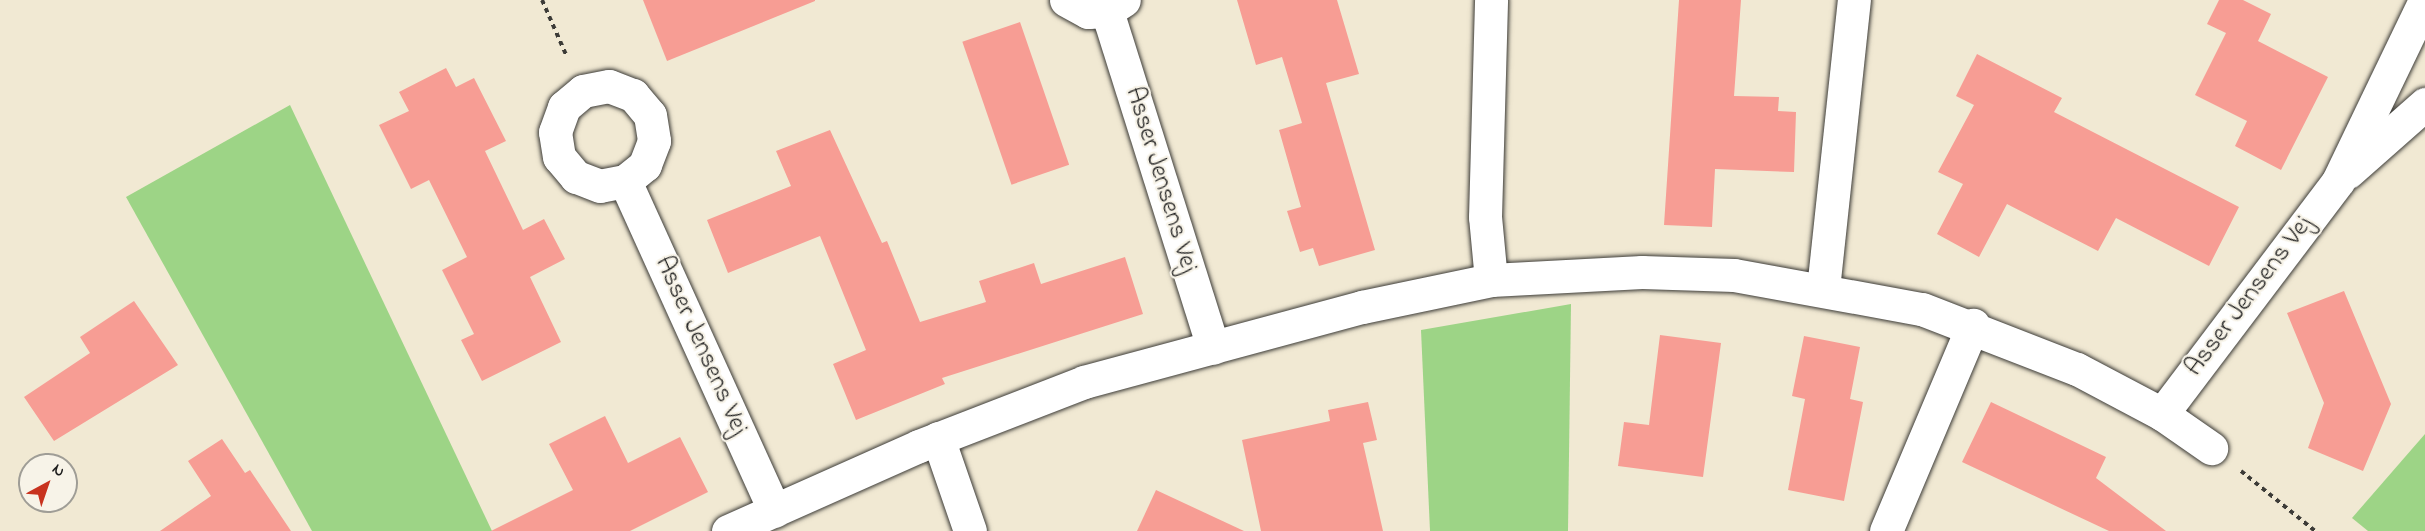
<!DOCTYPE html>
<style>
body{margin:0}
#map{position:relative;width:2425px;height:531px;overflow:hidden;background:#f1e9d3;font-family:"Indie Flower",sans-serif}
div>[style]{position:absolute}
.green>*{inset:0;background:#9dd486}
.building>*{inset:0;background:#f79d94;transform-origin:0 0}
.path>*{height:4px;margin-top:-2px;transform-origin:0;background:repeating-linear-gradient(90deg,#3c3b37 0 4.5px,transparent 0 9px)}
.roads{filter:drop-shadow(0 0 2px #3c3b37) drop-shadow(0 0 2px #3c3b37)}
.minor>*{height:33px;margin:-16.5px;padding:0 16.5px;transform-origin:16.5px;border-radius:16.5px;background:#fff}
span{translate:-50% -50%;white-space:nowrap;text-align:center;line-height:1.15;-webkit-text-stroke:4.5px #f7f3e8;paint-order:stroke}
.street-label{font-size:26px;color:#1c1c1c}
.north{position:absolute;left:18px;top:453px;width:60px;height:60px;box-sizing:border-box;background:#f7f3e8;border:2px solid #9f9d96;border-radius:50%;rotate:40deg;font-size:16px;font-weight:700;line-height:24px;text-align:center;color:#1c1c1c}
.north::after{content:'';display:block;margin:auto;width:21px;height:27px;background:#c8321e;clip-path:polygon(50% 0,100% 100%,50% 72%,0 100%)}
</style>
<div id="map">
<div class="green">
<i style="clip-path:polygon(290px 105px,492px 531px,312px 531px,126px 197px)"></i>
<i style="clip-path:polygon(1571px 304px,1568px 531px,1430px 531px,1421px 330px)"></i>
<i style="clip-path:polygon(2425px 434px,2425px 531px,2368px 531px,2352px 518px)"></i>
</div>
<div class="building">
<i style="clip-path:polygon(643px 0,815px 0,815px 1px,667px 61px)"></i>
<i style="clip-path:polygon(1237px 0,1337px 0,1359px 74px,1326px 83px,1375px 250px,1319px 266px,1313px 248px,1300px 252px,1287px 211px,1301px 207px,1279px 130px,1302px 123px,1282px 57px,1256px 65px)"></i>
<i style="clip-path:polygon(1679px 0,1741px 0,1734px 96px,1779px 97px,1778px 111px,1796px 112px,1794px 172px,1715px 169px,1712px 227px,1664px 225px)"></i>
<i style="clip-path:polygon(2219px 0,2243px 0,2271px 14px,2258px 41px,2328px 77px,2281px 170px,2235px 146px,2247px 121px,2195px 95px,2226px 33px,2207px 24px)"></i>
<i style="left:1020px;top:22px;width:151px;height:61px;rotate:71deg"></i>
<i style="clip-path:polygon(1977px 54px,2062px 98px,2054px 112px,2239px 207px,2209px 266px,2116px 218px,2098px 251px,2007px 204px,1979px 257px,1937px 234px,1963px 184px,1938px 172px,1974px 105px,1956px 96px)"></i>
<i style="clip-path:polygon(446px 68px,456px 87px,474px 78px,506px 141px,485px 151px,523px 230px,544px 219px,565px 259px,530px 277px,561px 342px,482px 381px,461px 340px,474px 334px,442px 270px,467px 257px,429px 180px,411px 189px,379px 125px,409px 111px,399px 92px)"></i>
<i style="clip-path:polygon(830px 130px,882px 243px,887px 241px,920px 322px,986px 302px,979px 281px,1034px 263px,1041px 284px,1125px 257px,1143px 314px,942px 378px,945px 384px,856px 420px,833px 364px,866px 350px,820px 236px,728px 273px,707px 220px,791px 186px,776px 151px)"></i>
<i style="clip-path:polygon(2344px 291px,2391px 404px,2363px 471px,2308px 448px,2324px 403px,2287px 313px)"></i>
<i style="clip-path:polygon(134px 301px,178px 365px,54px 441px,24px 397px,90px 353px,80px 337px)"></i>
<i style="clip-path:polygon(1660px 335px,1721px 343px,1703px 477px,1618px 466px,1624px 422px,1649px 425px)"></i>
<i style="clip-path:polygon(1804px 336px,1860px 347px,1850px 399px,1863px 402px,1844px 501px,1788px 490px,1805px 399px,1792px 396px)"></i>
<i style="clip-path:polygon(1368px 402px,1377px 440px,1363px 443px,1383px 531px,1261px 531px,1242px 440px,1330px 421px,1328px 410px)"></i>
<i style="clip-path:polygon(1991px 402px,2106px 457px,2096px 478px,2166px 531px,2109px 531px,1962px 462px)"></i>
<i style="clip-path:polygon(605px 416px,628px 463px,680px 437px,708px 492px,630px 531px,491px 531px,573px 490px,549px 444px)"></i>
<i style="clip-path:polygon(222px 439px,245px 473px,250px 470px,291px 531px,160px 531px,211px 496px,188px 461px)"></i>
<i style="clip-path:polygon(1156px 490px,1244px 531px,1137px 531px)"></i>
</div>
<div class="path">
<i style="left:542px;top:0;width:62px;rotate:66.3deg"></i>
<i style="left:2241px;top:471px;width:95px;rotate:39deg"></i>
</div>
<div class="roads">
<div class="minor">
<i style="left:1066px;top:0;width:25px;rotate:29deg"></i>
<i style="left:1088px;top:12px;width:19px;rotate:-3deg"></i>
<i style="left:1107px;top:11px;width:20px;rotate:-33deg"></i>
<i style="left:1107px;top:11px;width:353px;rotate:72.5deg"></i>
<i style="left:2348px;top:172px;width:103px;rotate:-41.4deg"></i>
<i style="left:625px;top:181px;width:25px;rotate:169deg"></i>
<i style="left:600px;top:186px;width:26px;rotate:-159deg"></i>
<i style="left:576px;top:177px;width:26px;rotate:-130deg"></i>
<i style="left:559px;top:157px;width:25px;rotate:-99deg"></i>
<i style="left:555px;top:132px;width:27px;rotate:-70deg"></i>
<i style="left:564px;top:107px;width:25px;rotate:-40deg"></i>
<i style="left:583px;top:91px;width:26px;rotate:-11deg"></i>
<i style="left:609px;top:86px;width:26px;rotate:21deg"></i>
<i style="left:633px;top:95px;width:26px;rotate:50deg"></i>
<i style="left:650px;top:115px;width:26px;rotate:81deg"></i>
<i style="left:654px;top:141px;width:26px;rotate:111deg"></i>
<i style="left:645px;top:165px;width:26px;rotate:141deg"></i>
<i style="left:625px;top:181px;width:362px;rotate:65.6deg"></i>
<i style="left:1491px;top:280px;width:63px;rotate:-95.4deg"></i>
<i style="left:1485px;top:217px;width:217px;rotate:-88.4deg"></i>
<i style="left:1823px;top:289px;width:291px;rotate:-83.9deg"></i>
<i style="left:2162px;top:414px;width:292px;rotate:-52.9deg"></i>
<i style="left:2338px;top:181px;width:201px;rotate:-64.3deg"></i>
<i style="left:938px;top:438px;width:98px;rotate:71deg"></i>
<i style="left:728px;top:531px;width:209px;rotate:-24deg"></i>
<i style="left:919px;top:446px;width:177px;rotate:-21.2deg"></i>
<i style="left:1084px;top:382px;width:288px;rotate:-15.1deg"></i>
<i style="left:1362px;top:307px;width:132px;rotate:-11.8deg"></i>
<i style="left:1491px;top:280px;width:151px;rotate:-3deg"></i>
<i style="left:1642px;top:272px;width:92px;rotate:1.9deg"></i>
<i style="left:1734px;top:275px;width:191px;rotate:10.3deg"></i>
<i style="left:1922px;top:309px;width:166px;rotate:21.2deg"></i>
<i style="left:2077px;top:369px;width:96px;rotate:27.9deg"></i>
<i style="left:2162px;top:414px;width:60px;rotate:34.8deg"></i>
<i style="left:1886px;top:531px;width:224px;rotate:-67.1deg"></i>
</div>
</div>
<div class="street-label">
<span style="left:1160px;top:180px;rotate:73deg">Asser Jensens Vej</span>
<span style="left:2250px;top:297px;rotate:-53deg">Asser Jensens Vej</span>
<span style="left:700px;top:346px;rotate:66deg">Asser Jensens Vej</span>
</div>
<div class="north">N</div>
</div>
